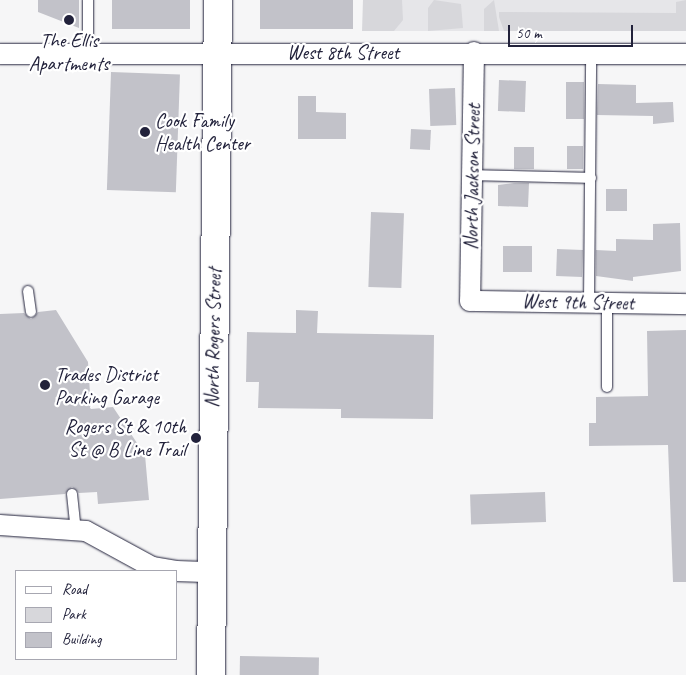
<!DOCTYPE html>
<style>
body{margin:0}
#map{position:relative;width:686px;height:675px;overflow:hidden;background:#f6f6f7;font-family:Caveat,sans-serif}
div>[style]{position:absolute}
.built>*{inset:0;background:#e6e6e9;transform-origin:0 0}
.green>*{inset:0;background:#d7d7db}
.building>*{inset:0;background:#c2c2c9;transform-origin:0 0}
.roads{filter:drop-shadow(0 0 1px #22223b) drop-shadow(0 0 1px #22223b)}
.lane>*{height:10px;margin:-5px;padding:0 5px;transform-origin:5px;border-radius:5px;background:#fff}
.street>*{height:20px;margin:-10px;padding:0 10px;transform-origin:10px;border-radius:10px;background:#fff}
.secondary>*{height:28px;margin:-14px;padding:0 14px;transform-origin:14px;border-radius:14px;background:#fff}
.dots>*{width:14px;height:14px;translate:-50% -50%;box-sizing:border-box;border:2px solid #fff;border-radius:50%}
span{translate:-50% -50%;white-space:nowrap;text-align:center;line-height:1.15;-webkit-text-stroke:4.5px #fff;paint-order:stroke}
.poi-label{font-size:20px;color:#22223b}
.left{translate:0 -50%;text-align:left}
.right{translate:-100% -50%;text-align:right}
.street-label{font-size:20px;color:#22223b}
.legend{position:absolute;left:15px;top:570px;width:162px;height:90px;box-sizing:border-box;background:#fff;border:1px solid #a7a7b1;margin:0;padding:6px 9px;list-style:none;font-size:15px;color:#22223b}
.legend li{display:flex;align-items:center;gap:10px;height:25px}
.legend b{width:25px;border:1px solid #a7a7b1}
.scale{position:absolute;left:508px;top:25px;width:125px;height:22px;box-sizing:border-box;border:2px solid #22223b;border-top:0;padding-left:6px;font-size:15px;line-height:18px;white-space:nowrap;color:#22223b;-webkit-text-stroke:4px #fff;paint-order:stroke}
</style>
<div id="map">
<div class="built">
<i style="left:363px;top:0;width:323px;height:31px"></i>
</div>
<div class="green">
<i style="clip-path:polygon(363px 0,402px 0,403px 20px,394px 31px,362px 31px)"></i>
<i style="clip-path:polygon(434px 0,461px 4px,463px 28px,428px 31px,428px 8px)"></i>
<i style="clip-path:polygon(494px 0,499px 31px,484px 31px,484px 9px)"></i>
<i style="clip-path:polygon(686px 0,686px 31px,504px 31px,499px 17px,499px 12px,676px 13px,676px 2px)"></i>
</div>
<div class="building">
<i style="clip-path:polygon(38px 0,79px 0,79px 28px,38px 12px)"></i>
<i style="left:112px;top:0;width:78px;height:29px"></i>
<i style="left:260px;top:0;width:93px;height:29px"></i>
<i style="left:111px;top:72px;width:69px;height:118px;rotate:2deg"></i>
<i style="left:499px;top:80px;width:27px;height:31px;rotate:2deg"></i>
<i style="left:566px;top:82px;width:18px;height:37px"></i>
<i style="clip-path:polygon(598px 84px,636px 85px,636px 103px,673px 102px,674px 122px,653px 124px,653px 116px,597px 115px)"></i>
<i style="left:455px;top:88px;width:37px;height:26px;rotate:88deg"></i>
<i style="clip-path:polygon(298px 96px,316px 96px,316px 112px,346px 113px,346px 139px,298px 139px)"></i>
<i style="left:411px;top:129px;width:20px;height:20px;rotate:3deg"></i>
<i style="left:567px;top:146px;width:16px;height:23px"></i>
<i style="left:514px;top:147px;width:20px;height:22px"></i>
<i style="clip-path:polygon(514px 183px,529px 183px,528px 207px,498px 206px,498px 185px)"></i>
<i style="left:606px;top:189px;width:21px;height:22px"></i>
<i style="left:371px;top:212px;width:33px;height:75px;rotate:2deg"></i>
<i style="clip-path:polygon(680px 223px,681px 271px,633px 277px,633px 281px,596px 276px,596px 250px,616px 251px,616px 239px,653px 240px,653px 224px)"></i>
<i style="left:503px;top:246px;width:29px;height:26px"></i>
<i style="left:583px;top:250px;width:27px;height:26px;rotate:92deg"></i>
<i style="clip-path:polygon(56px 310px,88px 362px,91px 409px,113px 407px,145px 455px,149px 500px,98px 504px,97px 492px,79px 493px,72px 487px,65px 494px,0 499px,0 314px,24px 313px,31px 319px,38px 312px)"></i>
<i style="clip-path:polygon(296px 310px,318px 311px,317px 333px,434px 335px,433px 419px,341px 418px,341px 409px,258px 408px,259px 382px,246px 382px,247px 332px,296px 333px)"></i>
<i style="clip-path:polygon(686px 330px,686px 582px,673px 582px,668px 445px,589px 446px,589px 423px,596px 423px,596px 397px,648px 396px,647px 331px)"></i>
<i style="left:545px;top:492px;width:30px;height:75px;rotate:88deg"></i>
<i style="left:240px;top:656px;width:79px;height:19px;rotate:1deg"></i>
</div>
<div class="roads">
<div class="lane">
<i style="left:88px;top:0;width:52px;rotate:90deg"></i>
<i style="left:472px;top:175px;width:119px;rotate:1.4deg"></i>
<i style="left:28px;top:291px;width:21px;rotate:82deg"></i>
<i style="left:589px;top:302px;width:249px;rotate:-89.5deg"></i>
<i style="left:607px;top:387px;width:85px;rotate:-90deg"></i>
<i style="left:72px;top:494px;width:36px;rotate:84deg"></i>
</div>
<div class="street">
<i style="left:474px;top:52px;width:249px;rotate:90.9deg"></i>
<i style="left:470px;top:301px;width:216px;rotate:0.8deg"></i>
<i style="left:0;top:54px;width:686px"></i>
<i style="left:0;top:525px;width:86px;rotate:4deg"></i>
<i style="left:86px;top:531px;width:75px;rotate:28.6deg"></i>
<i style="left:152px;top:567px;width:24px;rotate:9deg"></i>
<i style="left:176px;top:571px;width:36px;rotate:2deg"></i>
</div>
<div class="secondary">
<i style="left:211px;top:675px;width:675px;rotate:-89.41deg"></i>
</div>
</div>
<div class="dots">
<i style="left:69px;top:20px;background:#22223b"></i>
<i style="left:145px;top:132px;background:#22223b"></i>
<i style="left:45px;top:385px;background:#22223b"></i>
<i style="left:196px;top:438px;background:#22223b"></i>
</div>
<div class="poi-label">
<span style="left:69px;top:52px">The Ellis<br>Apartments</span>
<span class="left" style="left:155px;top:132px">Cook Family<br>Health Center</span>
<span class="left" style="left:55px;top:386px">Trades District<br>Parking Garage</span>
<span class="right" style="left:186px;top:438px">Rogers St &amp; 10th<br>St @ B Line Trail</span>
</div>
<div class="street-label">
<span style="left:343px;top:52px">West 8th Street</span>
<span style="left:472px;top:177px;rotate:-89deg">North Jackson Street</span>
<span style="left:578px;top:302px;rotate:1deg">West 9th Street</span>
<span style="left:213px;top:338px;rotate:-89deg">North Rogers Street</span>
</div>
<ul class="legend">
<li><b style="height:6px;background:#fff"></b>Road</li>
<li><b style="height:14px;background:#d7d7db"></b>Park</li>
<li><b style="height:14px;background:#c2c2c9"></b>Building</li>
</ul>
<div class="scale">50 m</div>
</div>
